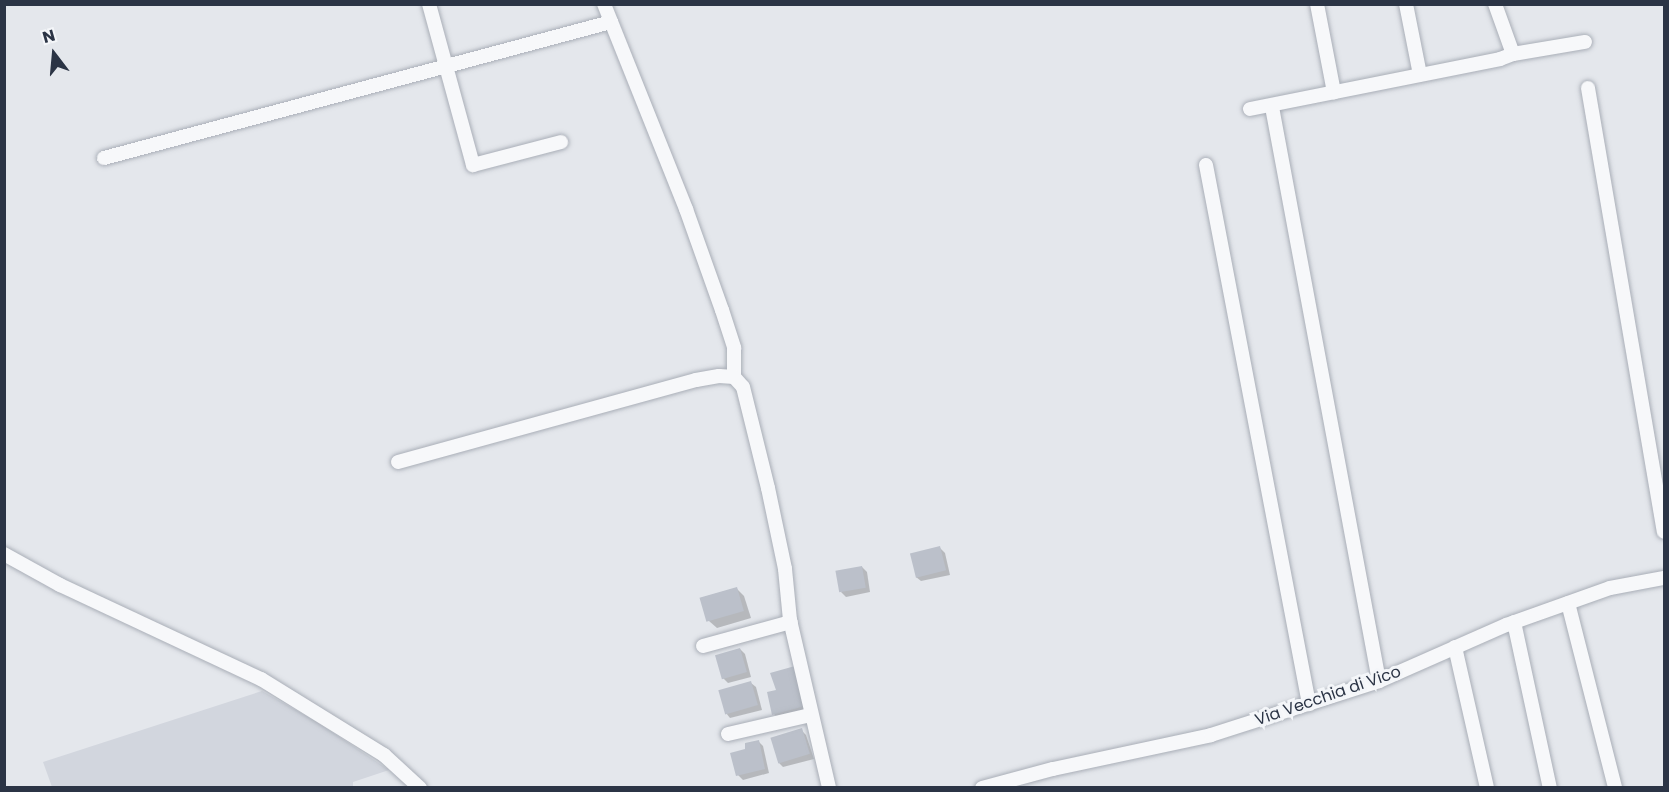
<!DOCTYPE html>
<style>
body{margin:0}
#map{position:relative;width:1669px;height:792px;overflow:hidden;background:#e4e7ec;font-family:Poppins,sans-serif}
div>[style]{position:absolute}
.built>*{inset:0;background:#d2d6de}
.shadow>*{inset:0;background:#0003}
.building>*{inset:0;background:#bbc0ca;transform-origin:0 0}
.roads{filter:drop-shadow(0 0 2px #a9aeb7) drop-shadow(0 0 2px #a9aeb7)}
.minor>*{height:14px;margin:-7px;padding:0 7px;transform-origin:7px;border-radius:7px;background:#f7f8fa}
span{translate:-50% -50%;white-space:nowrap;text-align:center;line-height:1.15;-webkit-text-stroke:6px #f4f6f9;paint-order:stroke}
.street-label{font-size:16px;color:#2b3445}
.frame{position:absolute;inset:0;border:6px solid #2b3445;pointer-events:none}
.north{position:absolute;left:24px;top:24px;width:60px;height:60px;-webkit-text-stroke:4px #f4f6f9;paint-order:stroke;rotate:344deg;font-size:16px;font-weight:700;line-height:24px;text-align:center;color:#2b3445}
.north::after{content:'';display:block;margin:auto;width:21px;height:27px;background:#2b3445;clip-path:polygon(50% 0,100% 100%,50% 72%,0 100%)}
</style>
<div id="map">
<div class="built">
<i style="clip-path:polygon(262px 691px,317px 722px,389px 770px,353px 782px,353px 787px,52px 787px,43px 762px)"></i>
</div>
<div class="shadow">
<i style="clip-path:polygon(940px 548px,945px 553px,950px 575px,921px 581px,916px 577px)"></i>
<i style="clip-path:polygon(862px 567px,867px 572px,870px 592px,846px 597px,841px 592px)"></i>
<i style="clip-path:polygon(736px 588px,744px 596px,751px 618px,717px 628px,709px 621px,701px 598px)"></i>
<i style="clip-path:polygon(740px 649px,745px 654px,751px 677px,728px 683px,723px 678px)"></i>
<i style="clip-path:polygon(772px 674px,812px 713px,781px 722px,774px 714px,777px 691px)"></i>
<i style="clip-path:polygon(751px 683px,756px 687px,762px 710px,730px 718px,726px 713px)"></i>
<i style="clip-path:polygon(801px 730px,806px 735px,814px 759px,783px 767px,778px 762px)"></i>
<i style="clip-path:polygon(758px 741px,763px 746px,769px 773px,743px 780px,738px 775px,747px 750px)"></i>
</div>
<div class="building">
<i style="left:940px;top:546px;width:25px;height:31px;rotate:76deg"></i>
<i style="left:862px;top:566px;width:22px;height:27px;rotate:80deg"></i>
<i style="left:737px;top:587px;width:25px;height:39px;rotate:74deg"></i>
<i style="left:740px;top:648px;width:25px;height:26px;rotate:74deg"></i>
<i style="clip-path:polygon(795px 666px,805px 706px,772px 715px,767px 692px,776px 690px,770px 673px)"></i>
<i style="left:751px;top:681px;width:25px;height:34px;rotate:74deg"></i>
<i style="left:802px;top:728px;width:27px;height:33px;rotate:73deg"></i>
<i style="clip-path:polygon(759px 740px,765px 769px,736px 776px,730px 753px,745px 749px,745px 743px)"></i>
</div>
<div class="roads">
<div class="minor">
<i style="left:429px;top:4px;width:167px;rotate:74.7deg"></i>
<i style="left:473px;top:165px;width:91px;rotate:-14.6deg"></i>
<i style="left:604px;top:4px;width:221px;rotate:68.2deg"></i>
<i style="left:686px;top:209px;width:107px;rotate:70.4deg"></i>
<i style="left:722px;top:310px;width:40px;rotate:72deg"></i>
<i style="left:734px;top:348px;width:29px;rotate:90deg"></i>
<i style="left:1317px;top:4px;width:90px;rotate:79.1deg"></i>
<i style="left:1406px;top:4px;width:72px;rotate:78.8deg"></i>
<i style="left:1495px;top:4px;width:53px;rotate:70.2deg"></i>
<i style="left:1588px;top:88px;width:450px;rotate:80.3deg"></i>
<i style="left:1272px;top:107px;width:584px;rotate:79.44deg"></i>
<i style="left:1250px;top:109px;width:255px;rotate:-11.3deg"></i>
<i style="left:1500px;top:59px;width:14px;rotate:-21deg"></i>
<i style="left:1513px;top:54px;width:73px;rotate:-9.5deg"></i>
<i style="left:104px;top:158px;width:525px;rotate:-15.02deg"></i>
<i style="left:1206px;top:165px;width:549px;rotate:79.18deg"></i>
<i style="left:398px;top:462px;width:309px;rotate:-15.4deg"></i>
<i style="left:696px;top:380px;width:23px;rotate:-10deg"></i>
<i style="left:719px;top:376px;width:15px;rotate:4deg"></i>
<i style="left:734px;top:377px;width:13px;rotate:48deg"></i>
<i style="left:743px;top:387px;width:104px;rotate:76.1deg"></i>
<i style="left:768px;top:488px;width:83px;rotate:78.1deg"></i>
<i style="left:785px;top:569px;width:51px;rotate:84.4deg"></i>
<i style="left:790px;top:620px;width:172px;rotate:76.9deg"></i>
<i style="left:4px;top:554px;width:64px;rotate:29deg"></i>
<i style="left:60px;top:585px;width:222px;rotate:25.1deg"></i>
<i style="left:261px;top:679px;width:145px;rotate:31.7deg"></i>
<i style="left:384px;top:755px;width:49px;rotate:42.5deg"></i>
<i style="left:1568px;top:603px;width:191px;rotate:75.7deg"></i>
<i style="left:1514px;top:622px;width:170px;rotate:77.8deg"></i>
<i style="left:703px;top:646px;width:91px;rotate:-15.3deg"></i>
<i style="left:1455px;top:647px;width:145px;rotate:77.2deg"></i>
<i style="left:728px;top:734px;width:84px;rotate:-13deg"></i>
<i style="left:982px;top:788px;width:73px;rotate:-15deg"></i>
<i style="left:1053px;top:769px;width:162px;rotate:-12.1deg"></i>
<i style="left:1211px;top:735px;width:176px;rotate:-17.8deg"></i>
<i style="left:1379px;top:681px;width:139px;rotate:-23.8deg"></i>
<i style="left:1506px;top:625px;width:110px;rotate:-19.6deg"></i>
<i style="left:1610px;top:588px;width:55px;rotate:-10.5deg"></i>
</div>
</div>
<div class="street-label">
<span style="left:1328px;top:696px;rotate:-19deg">Via Vecchia di Vico</span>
</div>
<div class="frame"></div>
<div class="north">N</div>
</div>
